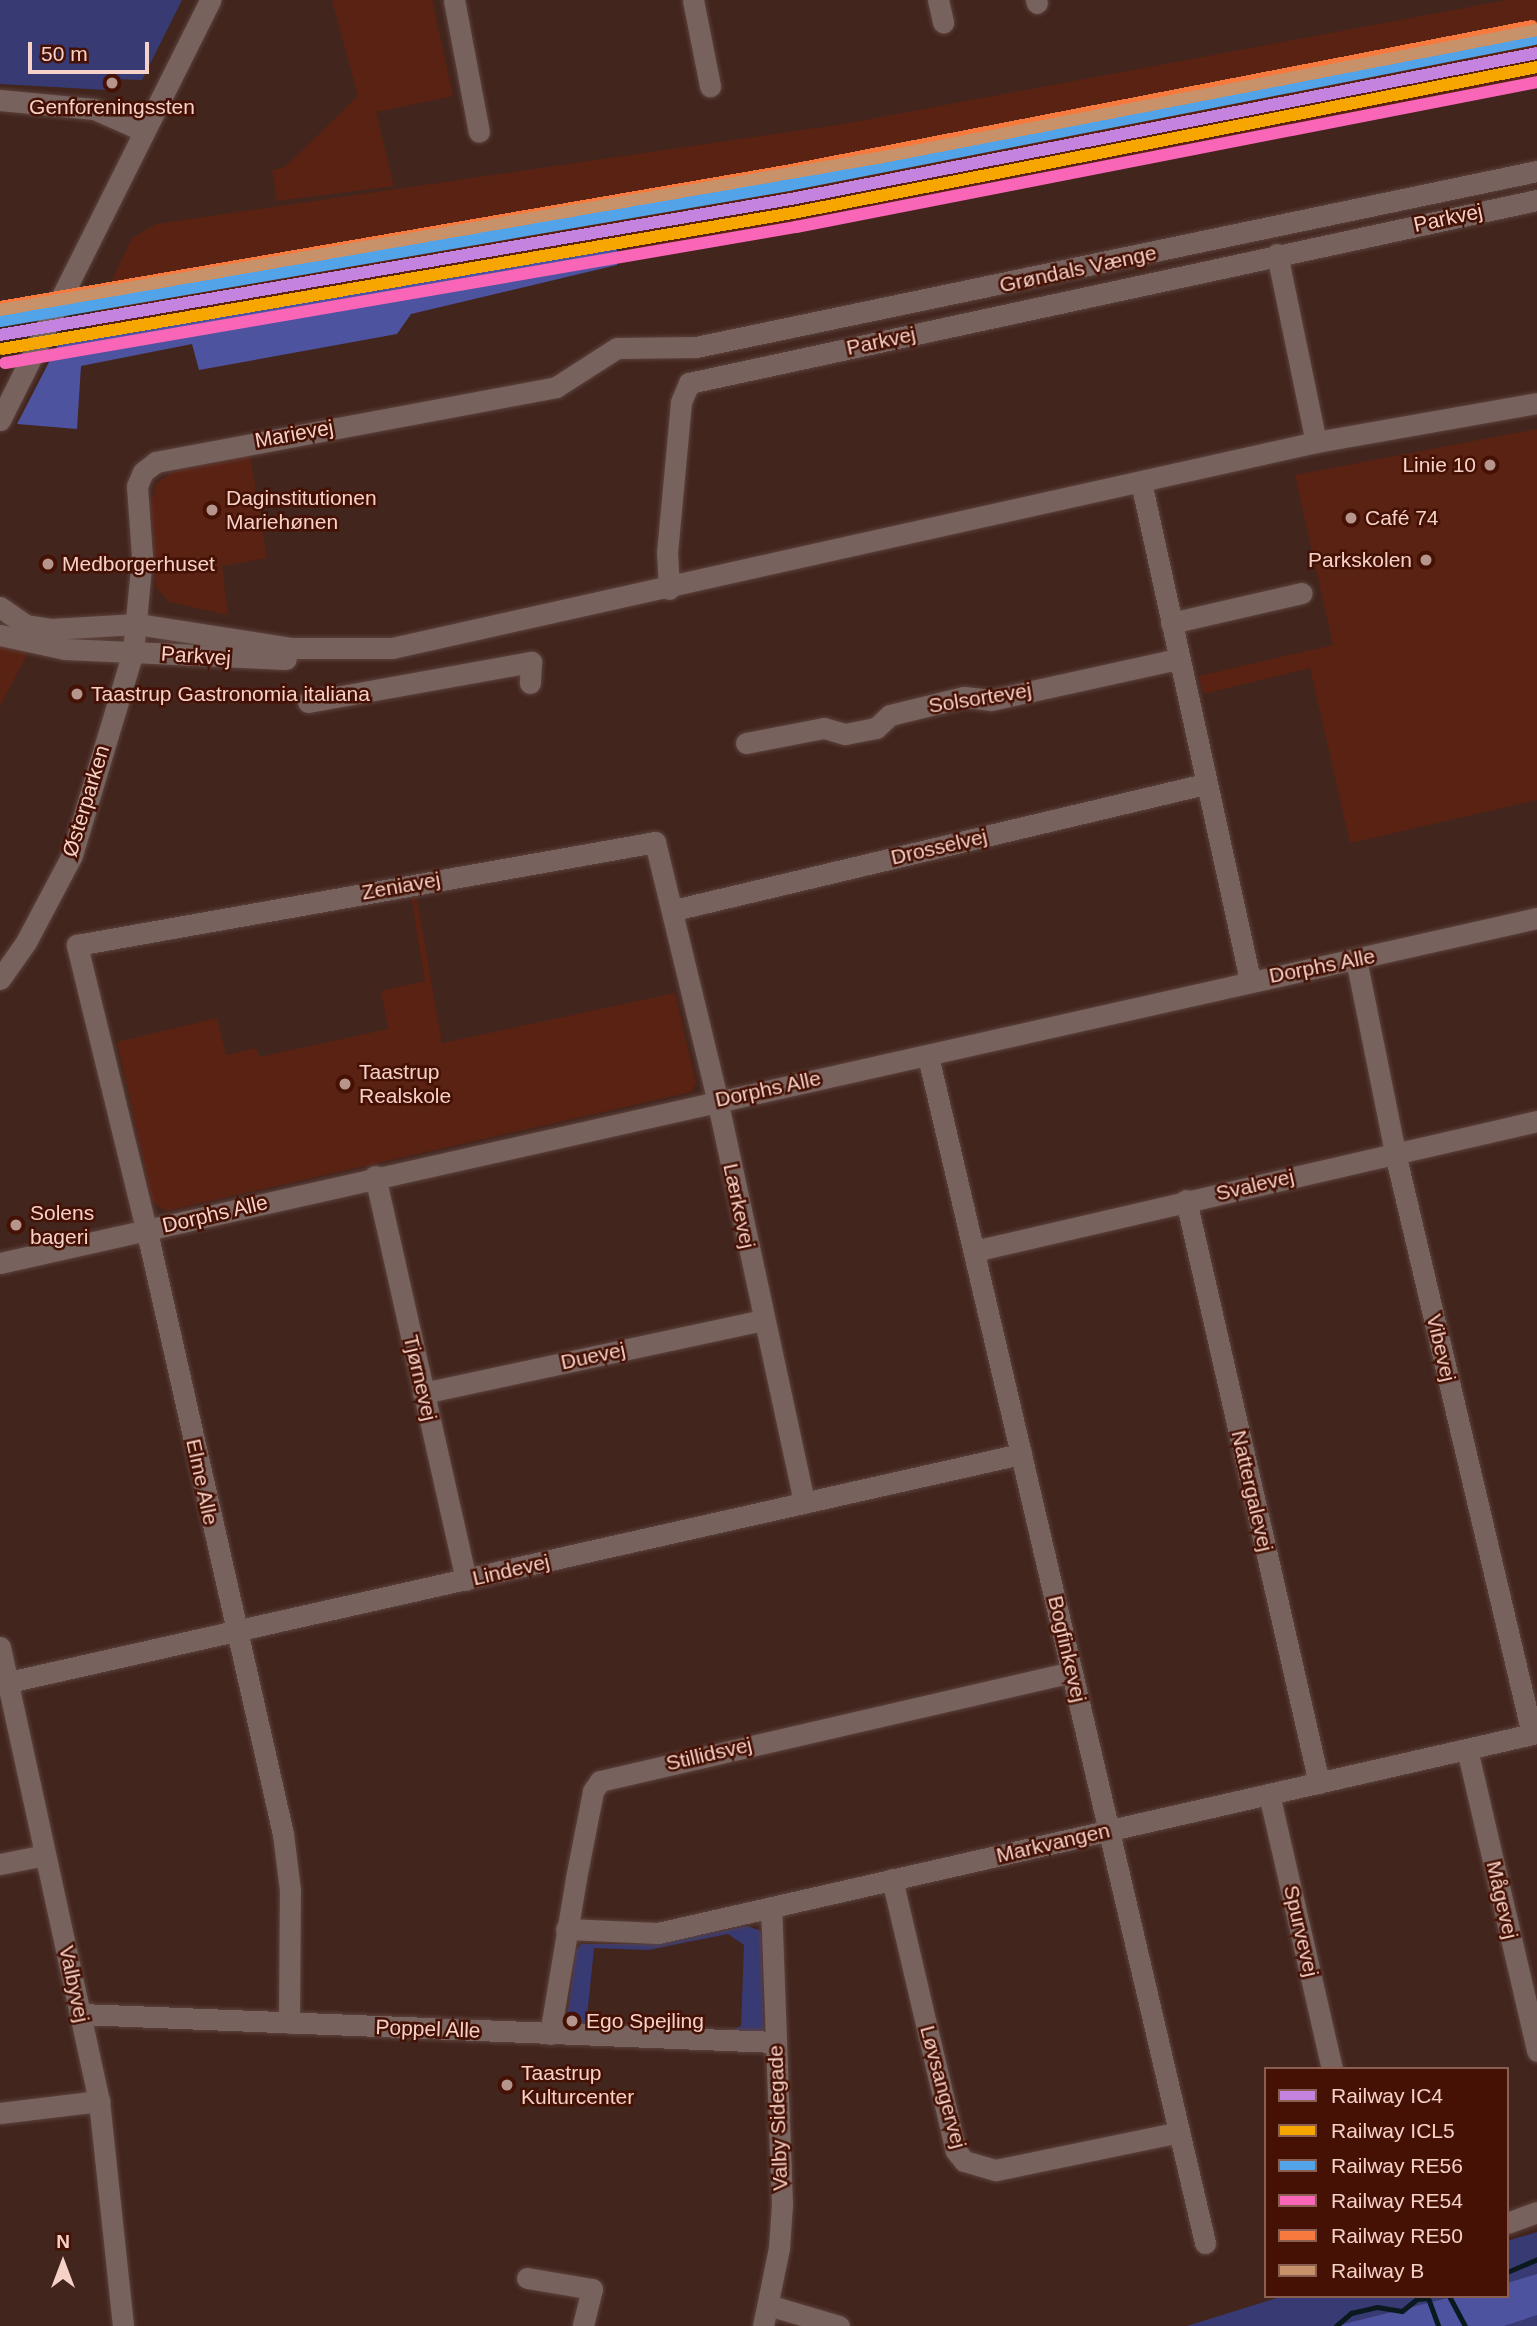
<!DOCTYPE html>
<meta charset="utf-8">
<style>
body{margin:0}
#map{position:relative;width:1537px;height:2326px;overflow:hidden;background:#42251d;font-family:Helvetica,sans-serif}
div>[style]{position:absolute}
.built>*{inset:0;background:#5a2213}
.green>*{inset:0;background:#383a73}
.forest>*{inset:0;background:#4e53a0}
.stream>*{height:5px;margin:-2.5px;padding:0 2.5px;transform-origin:2.5px;border-radius:2.5px;background:#0a191d}
.roads{filter:drop-shadow(0 0 2px #5c423d) drop-shadow(0 0 2px #5c423d)}
.minor>*{height:21px;margin:-10.5px;padding:0 10.5px;transform-origin:10.5px;border-radius:10.5px;background:#78625d}
.rail-1>*{height:12px;margin:-6px;padding:0 6px;transform-origin:6px;border-radius:6px;background:#c483df}
.rail-2>*{height:12px;margin:-6px;padding:0 6px;transform-origin:6px;border-radius:6px;background:#f7a600}
.rail-3>*{height:12px;margin:-6px;padding:0 6px;transform-origin:6px;border-radius:6px;background:#53a3e8}
.rail-4>*{height:12px;margin:-6px;padding:0 6px;transform-origin:6px;border-radius:6px;background:#fa66b7}
.rail-5>*{height:12px;margin:-6px;padding:0 6px;transform-origin:6px;border-radius:6px;background:#f6793e}
.rail-6>*{height:12px;margin:-6px;padding:0 6px;transform-origin:6px;border-radius:6px;background:#c7916a}
.dots>*{width:19px;height:19px;translate:-50% -50%;box-sizing:border-box;border:4px solid #451104;border-radius:50%}
span{translate:-50% -50%;white-space:nowrap;text-align:center;line-height:1.15;-webkit-text-stroke:5px #451104;paint-order:stroke}
.poi-label{font-size:21px;color:#f5d1c8}
.right{translate:-100% -50%;text-align:right}
.left{translate:0 -50%;text-align:left}
.street-label{font-size:21px;color:#f5d1c8}
.legend{position:absolute;left:1264px;top:2067px;width:245px;height:231px;box-sizing:border-box;background:#451104;border:2px solid #8b5e52;margin:0;padding:9px 12px;list-style:none;font-size:21px;color:#f5d1c8}
.legend li{display:flex;align-items:center;gap:14px;height:35px}
.legend b{width:35px;border:2px solid #8b5e52}
.north{position:absolute;left:28px;top:2228px;width:70px;height:70px;-webkit-text-stroke:5px #451104;paint-order:stroke;rotate:0deg;font-size:19px;font-weight:700;line-height:28px;text-align:center;color:#f5d1c8}
.north::after{content:'';display:block;margin:auto;width:24px;height:32px;background:#f5d1c8;clip-path:polygon(50% 0,100% 100%,50% 72%,0 100%)}
.scale{position:absolute;left:28px;top:42px;width:121px;height:32px;box-sizing:border-box;border:4px solid #f5d1c8;border-top:0;padding-left:9px;font-size:21px;line-height:24px;white-space:nowrap;color:#f5d1c8;-webkit-text-stroke:5px #451104;paint-order:stroke}
</style>
<div id="map">
<div class="built">
<i style="clip-path:polygon(332px 0,432px 0,453px 96px,376px 112px,394px 186px,277px 201px,272px 170px,285px 167px,358px 96px)"></i>
<i style="clip-path:polygon(1507px 0,1537px 0,1537px 80px,637px 260px,617px 242px,88px 330px,132px 238px,156px 224px,843px 124px)"></i>
<i style="clip-path:polygon(1537px 429px,1537px 800px,1350px 843px,1310px 668px,1203px 694px,1199px 676px,1333px 645px,1295px 475px)"></i>
<i style="clip-path:polygon(250px 455px,267px 558px,222px 566px,228px 615px,169px 602px,156px 587px,151px 503px,156px 484px,173px 471px)"></i>
<i style="clip-path:polygon(0 642px,30px 649px,0 706px)"></i>
<i style="clip-path:polygon(416px 895px,442px 1043px,675px 993px,696px 1083px,691px 1092px,166px 1211px,153px 1203px,117px 1042px,217px 1018px,226px 1055px,256px 1048px,259px 1057px,388px 1029px,381px 991px,425px 981px,411px 896px)"></i>
</div>
<div class="green">
<i style="clip-path:polygon(0 0,182px 0,142px 80px,112px 79px,107px 90px,0 84px)"></i>
<i style="clip-path:polygon(747px 1926px,761px 1931px,764px 2035px,728px 2032px,741px 2026px,744px 1945px,728px 1934px,648px 1950px,594px 1948px,587px 2017px,594px 2025px,566px 2025px,576px 1951px,581px 1944px,652px 1944px)"></i>
<i style="clip-path:polygon(1537px 2232px,1537px 2326px,1187px 2326px,1283px 2296px,1507px 2296px,1507px 2241px)"></i>
</div>
<div class="forest">
<i style="clip-path:polygon(617px 242px,617px 265px,411px 314px,397px 334px,199px 370px,192px 344px,81px 366px,77px 429px,17px 424px,63px 335px)"></i>
<i style="clip-path:polygon(1537px 2274px,1537px 2315px,1504px 2326px,1336px 2326px,1456px 2296px,1507px 2296px,1507px 2283px)"></i>
</div>
<div class="stream">
<i style="left:1507px;top:2272px;width:33px;rotate:-23deg"></i>
<i style="left:1449px;top:2296px;width:34px;rotate:62deg"></i>
<i style="left:1336px;top:2326px;width:20px;rotate:-41deg"></i>
<i style="left:1351px;top:2313px;width:27px;rotate:-13deg"></i>
<i style="left:1377px;top:2307px;width:25px;rotate:9deg"></i>
<i style="left:1402px;top:2311px;width:19px;rotate:-39deg"></i>
<i style="left:1417px;top:2299px;width:11px;rotate:-5deg"></i>
<i style="left:1428px;top:2298px;width:30px;rotate:70deg"></i>
</div>
<div class="roads">
<div class="minor">
<i style="left:454px;top:0;width:134px;rotate:79.3deg"></i>
<i style="left:693px;top:0;width:88px;rotate:78.8deg"></i>
<i style="left:938px;top:0;width:23px;rotate:77deg"></i>
<i style="left:1036px;top:0;width:3px;rotate:72deg"></i>
<i style="left:0;top:100px;width:94px;rotate:5.5deg"></i>
<i style="left:94px;top:109px;width:55px;rotate:23.7deg"></i>
<i style="left:1277px;top:254px;width:192px;rotate:78.3deg"></i>
<i style="left:0;top:420px;width:470px;rotate:-63.4deg"></i>
<i style="left:1141px;top:482px;width:510px;rotate:77.65deg"></i>
<i style="left:669px;top:589px;width:36px;rotate:-93deg"></i>
<i style="left:667px;top:553px;width:152px;rotate:-84.7deg"></i>
<i style="left:681px;top:402px;width:21px;rotate:-67deg"></i>
<i style="left:689px;top:383px;width:868px;rotate:-12.18deg"></i>
<i style="left:0;top:607px;width:32px;rotate:35deg"></i>
<i style="left:26px;top:625px;width:25px;rotate:9deg"></i>
<i style="left:51px;top:629px;width:86px;rotate:-3.3deg"></i>
<i style="left:137px;top:624px;width:157px;rotate:8.8deg"></i>
<i style="left:292px;top:648px;width:100px"></i>
<i style="left:392px;top:648px;width:947px;rotate:-12.57deg"></i>
<i style="left:1316px;top:442px;width:224px;rotate:-10deg"></i>
<i style="left:1171px;top:623px;width:134px;rotate:-12.9deg"></i>
<i style="left:0;top:635px;width:66px;rotate:12.2deg"></i>
<i style="left:65px;top:649px;width:221px;rotate:2.6deg"></i>
<i style="left:308px;top:702px;width:227px;rotate:-10.2deg"></i>
<i style="left:531px;top:662px;width:21px;rotate:93deg"></i>
<i style="left:746px;top:743px;width:79px;rotate:-10.9deg"></i>
<i style="left:824px;top:728px;width:22px;rotate:16deg"></i>
<i style="left:845px;top:734px;width:32px;rotate:-11deg"></i>
<i style="left:876px;top:728px;width:19px;rotate:-43deg"></i>
<i style="left:890px;top:715px;width:76px;rotate:-13.7deg"></i>
<i style="left:964px;top:697px;width:27px;rotate:6deg"></i>
<i style="left:991px;top:700px;width:191px;rotate:-12.4deg"></i>
<i style="left:674px;top:910px;width:546px;rotate:-13.35deg"></i>
<i style="left:1356px;top:959px;width:198px;rotate:78.6deg"></i>
<i style="left:1395px;top:1153px;width:597px;rotate:76.73deg"></i>
<i style="left:0;top:979px;width:45px;rotate:-54.9deg"></i>
<i style="left:26px;top:942px;width:98px;rotate:-62.1deg"></i>
<i style="left:72px;top:855px;width:212px;rotate:-73.3deg"></i>
<i style="left:133px;top:652px;width:96px;rotate:-84.6deg"></i>
<i style="left:142px;top:556px;width:70px;rotate:-94.1deg"></i>
<i style="left:137px;top:486px;width:15px;rotate:-67deg"></i>
<i style="left:143px;top:472px;width:16px;rotate:-38deg"></i>
<i style="left:156px;top:462px;width:407px;rotate:-10.6deg"></i>
<i style="left:556px;top:387px;width:72px;rotate:-32.6deg"></i>
<i style="left:617px;top:348px;width:79px;rotate:-0.7deg"></i>
<i style="left:696px;top:347px;width:859px;rotate:-11.82deg"></i>
<i style="left:928px;top:1056px;width:1219px;rotate:76.86deg"></i>
<i style="left:375px;top:1176px;width:414px;rotate:77.3deg"></i>
<i style="left:1186px;top:1200px;width:598px;rotate:77.15deg"></i>
<i style="left:974px;top:1251px;width:578px;rotate:-13deg"></i>
<i style="left:0;top:1263px;width:1575px;rotate:-12.65deg"></i>
<i style="left:423px;top:1393px;width:348px;rotate:-12.1deg"></i>
<i style="left:0;top:1647px;width:465px;rotate:77.7deg"></i>
<i style="left:99px;top:2101px;width:226px;rotate:83.9deg"></i>
<i style="left:0;top:1684px;width:1047px;rotate:-12.7deg"></i>
<i style="left:1467px;top:1749px;width:310px;rotate:76.9deg"></i>
<i style="left:1269px;top:1794px;width:282px;rotate:77.1deg"></i>
<i style="left:0;top:1864px;width:46px;rotate:-11.3deg"></i>
<i style="left:892px;top:1879px;width:279px;rotate:76.8deg"></i>
<i style="left:956px;top:2151px;width:13px;rotate:51deg"></i>
<i style="left:964px;top:2161px;width:33px;rotate:16deg"></i>
<i style="left:996px;top:2170px;width:187px;rotate:-11.7deg"></i>
<i style="left:566px;top:1929px;width:92px;rotate:2.5deg"></i>
<i style="left:658px;top:1933px;width:901px;rotate:-12.82deg"></i>
<i style="left:81px;top:2014px;width:695px;rotate:2.31deg"></i>
<i style="left:289px;top:2023px;width:133px;rotate:-89.6deg"></i>
<i style="left:290px;top:1890px;width:56px;rotate:-97.1deg"></i>
<i style="left:283px;top:1834px;width:608px;rotate:-102.73deg"></i>
<i style="left:149px;top:1241px;width:305px;rotate:-103.7deg"></i>
<i style="left:77px;top:945px;width:587px;rotate:-10.1deg"></i>
<i style="left:655px;top:842px;width:264px;rotate:76.4deg"></i>
<i style="left:717px;top:1099px;width:413px;rotate:77.8deg"></i>
<i style="left:550px;top:2034px;width:158px;rotate:-80.5deg"></i>
<i style="left:576px;top:1878px;width:89px;rotate:-78.9deg"></i>
<i style="left:593px;top:1791px;width:12px;rotate:-55deg"></i>
<i style="left:600px;top:1781px;width:484px;rotate:-13deg"></i>
<i style="left:0;top:2113px;width:100px;rotate:-6.9deg"></i>
<i style="left:1507px;top:2223px;width:32px;rotate:-20deg"></i>
<i style="left:527px;top:2278px;width:66px;rotate:9.6deg"></i>
<i style="left:592px;top:2289px;width:38px;rotate:104deg"></i>
<i style="left:768px;top:2305px;width:74px;rotate:16.5deg"></i>
<i style="left:763px;top:2326px;width:80px;rotate:-78.4deg"></i>
<i style="left:779px;top:2248px;width:44px;rotate:-86.1deg"></i>
<i style="left:782px;top:2204px;width:297px;rotate:-92.1deg"></i>
</div>
</div>
<div class="rail-1">
<i style="left:0;top:335px;width:803px;rotate:-9.76deg"></i>
<i style="left:791px;top:199px;width:760px;rotate:-11.07deg"></i>
</div>
<div class="rail-2">
<i style="left:2px;top:349px;width:803px;rotate:-9.76deg"></i>
<i style="left:793px;top:213px;width:758px;rotate:-11.1deg"></i>
</div>
<div class="rail-3">
<i style="left:0;top:321px;width:800px;rotate:-9.79deg"></i>
<i style="left:788px;top:185px;width:760px;rotate:-11.07deg"></i>
</div>
<div class="rail-4">
<i style="left:5px;top:363px;width:803px;rotate:-9.76deg"></i>
<i style="left:796px;top:227px;width:755px;rotate:-11.07deg"></i>
</div>
<div class="rail-5">
<i style="left:0;top:307px;width:798px;rotate:-9.82deg"></i>
<i style="left:786px;top:171px;width:760px;rotate:-11deg"></i>
</div>
<div class="rail-6">
<i style="left:0;top:310px;width:896px;rotate:-9.83deg"></i>
<i style="left:883px;top:157px;width:666px;rotate:-10.99deg"></i>
</div>
<div class="dots">
<i style="left:112px;top:83px;background:#b6958c"></i>
<i style="left:1490px;top:465px;background:#b6958c"></i>
<i style="left:212px;top:510px;background:#b6958c"></i>
<i style="left:1351px;top:518px;background:#b6958c"></i>
<i style="left:1426px;top:560px;background:#b6958c"></i>
<i style="left:48px;top:564px;background:#b6958c"></i>
<i style="left:77px;top:694px;background:#b6958c"></i>
<i style="left:345px;top:1084px;background:#b6958c"></i>
<i style="left:16px;top:1225px;background:#b6958c"></i>
<i style="left:572px;top:2021px;background:#b6958c"></i>
<i style="left:507px;top:2085px;background:#b6958c"></i>
</div>
<div class="poi-label">
<span style="left:112px;top:107px">Genforeningssten</span>
<span class="right" style="left:1476px;top:465px">Linie 10</span>
<span class="left" style="left:226px;top:510px">Daginstitutionen<br>Mariehønen</span>
<span class="left" style="left:1365px;top:518px">Café 74</span>
<span class="right" style="left:1412px;top:560px">Parkskolen</span>
<span class="left" style="left:62px;top:564px">Medborgerhuset</span>
<span class="left" style="left:91px;top:694px">Taastrup Gastronomia italiana</span>
<span class="left" style="left:359px;top:1084px">Taastrup<br>Realskole</span>
<span class="left" style="left:30px;top:1225px">Solens<br>bageri</span>
<span class="left" style="left:586px;top:2021px">Ego Spejling</span>
<span class="left" style="left:521px;top:2085px">Taastrup<br>Kulturcenter</span>
</div>
<div class="street-label">
<span style="left:1448px;top:218px;rotate:-12deg">Parkvej</span>
<span style="left:1078px;top:269px;rotate:-12deg">Grøndals Vænge</span>
<span style="left:881px;top:341px;rotate:-12deg">Parkvej</span>
<span style="left:294px;top:434px;rotate:-10deg">Marievej</span>
<span style="left:196px;top:656px;rotate:4deg">Parkvej</span>
<span style="left:980px;top:698px;rotate:-9deg">Solsortevej</span>
<span style="left:86px;top:801px;rotate:-73deg">Østerparken</span>
<span style="left:939px;top:847px;rotate:-13deg">Drosselvej</span>
<span style="left:401px;top:886px;rotate:-10deg">Zeniavej</span>
<span style="left:1322px;top:966px;rotate:-11deg">Dorphs Alle</span>
<span style="left:768px;top:1089px;rotate:-12deg">Dorphs Alle</span>
<span style="left:1255px;top:1185px;rotate:-13deg">Svalevej</span>
<span style="left:739px;top:1206px;rotate:78deg">Lærkevej</span>
<span style="left:215px;top:1214px;rotate:-13deg">Dorphs Alle</span>
<span style="left:1441px;top:1348px;rotate:77deg">Vibevej</span>
<span style="left:593px;top:1356px;rotate:-12deg">Duevej</span>
<span style="left:420px;top:1378px;rotate:77deg">Tjørnevej</span>
<span style="left:202px;top:1482px;rotate:78deg">Elme Alle</span>
<span style="left:1252px;top:1491px;rotate:77deg">Nattergalevej</span>
<span style="left:511px;top:1570px;rotate:-13deg">Lindevej</span>
<span style="left:1067px;top:1649px;rotate:77deg">Bogfinkevej</span>
<span style="left:709px;top:1754px;rotate:-13deg">Stillidsvej</span>
<span style="left:1053px;top:1843px;rotate:-13deg">Markvangen</span>
<span style="left:1502px;top:1900px;rotate:77deg">Mågevej</span>
<span style="left:1301px;top:1931px;rotate:77deg">Spurvevej</span>
<span style="left:74px;top:1984px;rotate:78deg">Valbyvej</span>
<span style="left:428px;top:2029px;rotate:2deg">Poppel Alle</span>
<span style="left:943px;top:2087px;rotate:75deg">Løvsangervej</span>
<span style="left:778px;top:2118px;rotate:-92deg">Valby Sidegade</span>
</div>
<ul class="legend">
<li><b style="height:9px;background:#c483df"></b>Railway IC4</li>
<li><b style="height:9px;background:#f7a600"></b>Railway ICL5</li>
<li><b style="height:9px;background:#53a3e8"></b>Railway RE56</li>
<li><b style="height:9px;background:#fa66b7"></b>Railway RE54</li>
<li><b style="height:9px;background:#f6793e"></b>Railway RE50</li>
<li><b style="height:9px;background:#c7916a"></b>Railway B</li>
</ul>
<div class="north">N</div>
<div class="scale">50 m</div>
</div>
